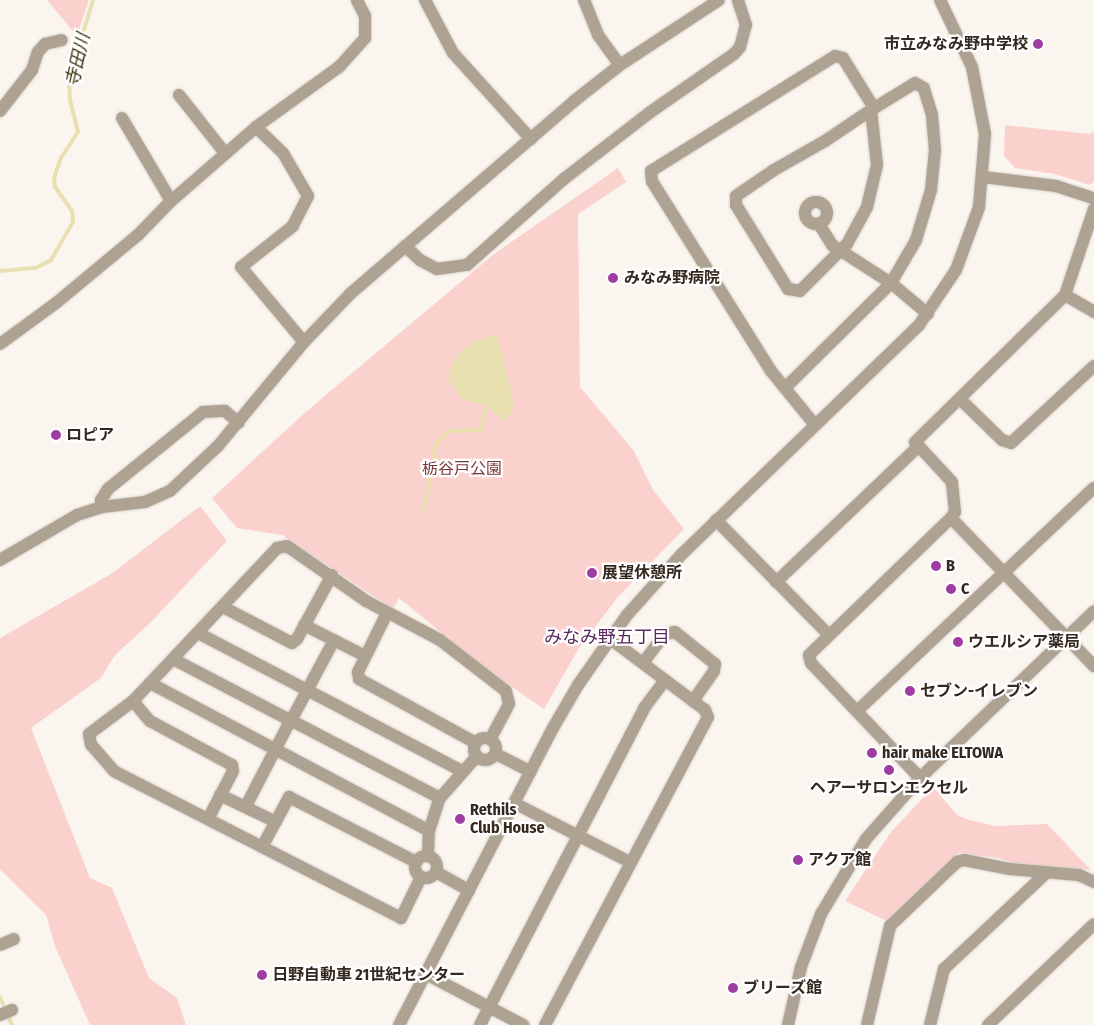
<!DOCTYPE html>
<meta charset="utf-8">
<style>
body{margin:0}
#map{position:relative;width:1094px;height:1025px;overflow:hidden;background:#fbf5f0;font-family:"Fira Sans Condensed","Noto Sans JP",sans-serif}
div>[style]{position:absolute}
.green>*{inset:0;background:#fbd1ce}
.water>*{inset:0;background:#e9e0b2}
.stream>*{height:4px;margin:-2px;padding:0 2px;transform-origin:2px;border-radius:2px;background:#e9e0b2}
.roads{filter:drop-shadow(0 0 1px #d7d0ca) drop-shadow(0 0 1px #d7d0ca)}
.minor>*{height:12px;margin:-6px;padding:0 6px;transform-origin:6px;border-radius:6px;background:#aea392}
.minor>.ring{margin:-6px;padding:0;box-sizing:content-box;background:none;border:12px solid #aea392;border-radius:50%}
.tertiary>*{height:12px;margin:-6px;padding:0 6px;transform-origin:6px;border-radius:6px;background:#aea392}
.dots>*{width:14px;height:14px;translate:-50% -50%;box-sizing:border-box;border:2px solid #fff;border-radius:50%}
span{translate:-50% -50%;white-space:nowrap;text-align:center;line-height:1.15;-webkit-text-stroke:4.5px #fff;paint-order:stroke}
.poi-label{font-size:16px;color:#34281f;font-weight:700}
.right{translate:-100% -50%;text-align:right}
.left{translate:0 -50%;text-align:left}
.park-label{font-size:16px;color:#793938}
.water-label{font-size:18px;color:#3d3511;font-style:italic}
.neighbourhood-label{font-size:18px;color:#5a295b}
</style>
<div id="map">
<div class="green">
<i style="clip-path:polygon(47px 0,89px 0,77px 36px)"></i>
<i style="clip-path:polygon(1005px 125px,1090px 134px,1094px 131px,1094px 182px,1090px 185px,1055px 174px,1015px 168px,1004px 156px)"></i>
<i style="clip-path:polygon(618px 168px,626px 182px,578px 214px,580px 387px,634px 451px,653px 490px,684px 529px,618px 597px,579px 648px,544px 709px,486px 669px,399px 598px,393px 609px,282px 535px,237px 528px,212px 498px,308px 410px,494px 254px)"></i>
<i style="clip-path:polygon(200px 506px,227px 541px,150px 623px,115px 655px,101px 678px,31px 728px,90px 878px,112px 888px,149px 978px,177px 998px,186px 1025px,90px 1025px,55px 946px,46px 915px,0 869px,0 638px,111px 574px)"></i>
<i style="clip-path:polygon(933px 787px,957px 815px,969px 820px,996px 826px,1047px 824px,1091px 870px,1013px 863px,999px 858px,959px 853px,887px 921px,845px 901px,891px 832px)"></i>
</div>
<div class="water">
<i style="clip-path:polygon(490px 335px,497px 337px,500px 344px,514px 403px,514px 410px,503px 421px,487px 405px,463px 400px,448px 379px,449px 369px,459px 353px,475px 341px)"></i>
</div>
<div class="stream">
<i style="left:0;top:271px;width:36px;rotate:-5deg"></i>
<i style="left:36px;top:268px;width:17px;rotate:-28deg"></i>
<i style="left:51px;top:260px;width:44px;rotate:-59.9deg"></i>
<i style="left:73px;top:222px;width:11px;rotate:-95deg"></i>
<i style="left:72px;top:211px;width:29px;rotate:-125deg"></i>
<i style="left:55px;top:187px;width:9px;rotate:-96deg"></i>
<i style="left:54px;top:178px;width:21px;rotate:-71deg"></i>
<i style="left:61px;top:158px;width:31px;rotate:-57deg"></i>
<i style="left:78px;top:132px;width:33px;rotate:-104deg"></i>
<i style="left:70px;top:100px;width:21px;rotate:-93deg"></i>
<i style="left:69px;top:79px;width:83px;rotate:-73.1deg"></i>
<i style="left:424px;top:509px;width:67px;rotate:-79.7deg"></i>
<i style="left:436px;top:443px;width:18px;rotate:-43deg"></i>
<i style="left:449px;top:431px;width:31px;rotate:-2deg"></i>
<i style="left:480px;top:430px;width:26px;rotate:-74deg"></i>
<i style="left:0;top:997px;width:30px;rotate:67deg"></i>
</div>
<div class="roads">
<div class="minor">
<i style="left:425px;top:0;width:60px;rotate:62.2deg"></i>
<i style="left:453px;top:53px;width:116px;rotate:47.8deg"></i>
<i style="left:584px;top:0;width:38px;rotate:68deg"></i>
<i style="left:598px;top:35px;width:37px;rotate:54deg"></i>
<i style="left:179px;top:95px;width:74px;rotate:51.6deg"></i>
<i style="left:0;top:111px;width:52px;rotate:-52deg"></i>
<i style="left:32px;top:70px;width:19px;rotate:-72deg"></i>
<i style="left:38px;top:52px;width:11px;rotate:-49deg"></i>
<i style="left:45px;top:44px;width:17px;rotate:-13deg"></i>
<i style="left:122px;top:118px;width:96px;rotate:59.4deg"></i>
<i style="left:256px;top:127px;width:37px;rotate:44deg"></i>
<i style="left:283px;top:153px;width:50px;rotate:59.8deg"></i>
<i style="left:308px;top:196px;width:34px;rotate:117deg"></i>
<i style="left:293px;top:226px;width:66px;rotate:141.7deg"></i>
<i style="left:241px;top:267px;width:98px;rotate:50deg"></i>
<i class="ring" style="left:805px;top:202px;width:10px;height:10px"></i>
<i style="left:819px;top:224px;width:25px;rotate:58deg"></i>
<i style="left:832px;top:245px;width:70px;rotate:32.8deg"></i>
<i style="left:891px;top:283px;width:48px;rotate:40deg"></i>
<i style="left:405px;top:246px;width:21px;rotate:43deg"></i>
<i style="left:420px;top:260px;width:19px;rotate:28deg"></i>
<i style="left:437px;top:269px;width:30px;rotate:-8deg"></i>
<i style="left:467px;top:265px;width:131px;rotate:-41.6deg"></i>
<i style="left:565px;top:178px;width:106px;rotate:-37.7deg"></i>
<i style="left:649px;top:113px;width:103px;rotate:-34.8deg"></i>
<i style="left:734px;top:54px;width:9px;rotate:-49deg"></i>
<i style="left:740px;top:47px;width:23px;rotate:-75deg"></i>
<i style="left:746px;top:25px;width:26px;rotate:-108deg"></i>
<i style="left:1065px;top:295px;width:34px;rotate:30deg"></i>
<i style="left:0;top:344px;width:69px;rotate:-36.2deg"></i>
<i style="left:56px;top:303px;width:107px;rotate:-39.7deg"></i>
<i style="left:138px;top:235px;width:47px;rotate:-45.9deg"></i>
<i style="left:171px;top:201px;width:113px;rotate:-41deg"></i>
<i style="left:256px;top:127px;width:102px;rotate:-35.9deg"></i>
<i style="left:339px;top:67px;width:39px;rotate:-48deg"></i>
<i style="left:365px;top:38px;width:22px;rotate:-90deg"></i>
<i style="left:365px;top:16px;width:18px;rotate:-117deg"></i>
<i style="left:785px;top:388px;width:149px;rotate:-44.7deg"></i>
<i style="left:891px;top:283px;width:50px;rotate:-59.8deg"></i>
<i style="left:916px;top:240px;width:52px;rotate:-73.3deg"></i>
<i style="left:931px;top:190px;width:40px;rotate:-84.3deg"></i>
<i style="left:935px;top:150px;width:35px;rotate:-95deg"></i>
<i style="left:932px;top:115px;width:28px;rotate:-107deg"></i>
<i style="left:924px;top:88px;width:10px;rotate:-151deg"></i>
<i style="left:915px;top:83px;width:48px;rotate:148.6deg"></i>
<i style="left:874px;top:108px;width:59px;rotate:146deg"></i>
<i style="left:825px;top:141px;width:59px;rotate:150.4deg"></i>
<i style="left:774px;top:170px;width:46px;rotate:145.6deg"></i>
<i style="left:736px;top:196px;width:9px;rotate:90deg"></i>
<i style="left:736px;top:205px;width:99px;rotate:58.2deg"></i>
<i style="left:788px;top:289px;width:12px;rotate:9deg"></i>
<i style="left:800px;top:291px;width:66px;rotate:-45deg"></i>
<i style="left:847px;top:244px;width:42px;rotate:-61.6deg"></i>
<i style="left:867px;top:207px;width:43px;rotate:-76.6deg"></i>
<i style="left:877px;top:165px;width:55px;rotate:-96.2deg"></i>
<i style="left:960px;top:399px;width:59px;rotate:44.3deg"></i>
<i style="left:1002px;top:440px;width:9px;rotate:18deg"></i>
<i style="left:1011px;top:443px;width:113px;rotate:-42.9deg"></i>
<i style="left:815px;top:425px;width:70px;rotate:-129.2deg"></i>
<i style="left:771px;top:371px;width:224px;rotate:-122.1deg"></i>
<i style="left:652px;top:181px;width:10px;rotate:-96deg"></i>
<i style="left:651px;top:171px;width:217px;rotate:-32deg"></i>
<i style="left:835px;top:56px;width:8px;rotate:14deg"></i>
<i style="left:843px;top:58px;width:59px;rotate:58.2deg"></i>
<i style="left:102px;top:507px;width:7px;rotate:-98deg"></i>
<i style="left:101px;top:500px;width:13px;rotate:-58deg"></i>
<i style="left:108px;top:489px;width:122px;rotate:-39deg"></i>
<i style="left:203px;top:412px;width:22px;rotate:-3deg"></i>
<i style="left:225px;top:411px;width:18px;rotate:41deg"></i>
<i style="left:951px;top:518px;width:206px;rotate:46deg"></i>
<i style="left:716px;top:520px;width:161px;rotate:45.5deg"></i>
<i style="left:776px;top:582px;width:196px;rotate:-43.6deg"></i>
<i style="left:223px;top:607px;width:78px;rotate:27.6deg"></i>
<i style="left:292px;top:643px;width:6px;rotate:-39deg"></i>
<i style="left:297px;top:639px;width:73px;rotate:-61.3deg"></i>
<i style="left:387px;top:613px;width:66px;rotate:116.2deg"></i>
<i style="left:358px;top:672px;width:7px;rotate:82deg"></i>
<i style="left:359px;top:679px;width:133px;rotate:28.7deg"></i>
<i style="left:304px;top:625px;width:68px;rotate:26.9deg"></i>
<i style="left:198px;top:633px;width:298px;rotate:27.6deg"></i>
<i style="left:173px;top:659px;width:127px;rotate:27.6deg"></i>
<i style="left:643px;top:663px;width:36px;rotate:-53deg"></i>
<i style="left:665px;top:634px;width:10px;rotate:-11deg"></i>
<i style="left:675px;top:632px;width:51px;rotate:38.7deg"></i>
<i style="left:715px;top:664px;width:7px;rotate:98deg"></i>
<i style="left:714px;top:671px;width:37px;rotate:125deg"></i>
<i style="left:150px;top:683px;width:316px;rotate:27.9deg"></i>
<i style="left:133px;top:701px;width:26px;rotate:50deg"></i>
<i style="left:150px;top:721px;width:93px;rotate:28.2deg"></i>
<i style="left:232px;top:765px;width:6px;rotate:81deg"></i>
<i style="left:233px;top:771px;width:54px;rotate:117.5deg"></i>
<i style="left:857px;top:711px;width:325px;rotate:-43.3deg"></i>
<i style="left:294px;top:715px;width:85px;rotate:-61.9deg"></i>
<i style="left:296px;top:723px;width:162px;rotate:27.5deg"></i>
<i class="ring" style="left:474px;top:738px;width:10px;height:10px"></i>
<i style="left:496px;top:754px;width:39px;rotate:27deg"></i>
<i style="left:920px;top:778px;width:158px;rotate:-133.5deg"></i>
<i style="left:811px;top:663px;width:8px;rotate:-104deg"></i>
<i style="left:809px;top:655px;width:197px;rotate:-44deg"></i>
<i style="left:951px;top:518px;width:7px;rotate:-56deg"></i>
<i style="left:955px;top:512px;width:30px;rotate:-96deg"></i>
<i style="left:952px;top:482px;width:54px;rotate:-132.8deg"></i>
<i style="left:915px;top:442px;width:210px;rotate:-44.4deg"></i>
<i style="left:1065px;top:295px;width:91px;rotate:-71.4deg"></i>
<i style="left:220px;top:795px;width:62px;rotate:25.7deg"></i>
<i style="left:514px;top:803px;width:130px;rotate:27deg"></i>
<i style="left:246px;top:806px;width:91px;rotate:-62.6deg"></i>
<i style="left:262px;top:847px;width:57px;rotate:-61.6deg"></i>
<i style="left:289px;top:797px;width:143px;rotate:27.1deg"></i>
<i style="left:428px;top:855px;width:24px;rotate:-88deg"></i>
<i style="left:429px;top:831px;width:35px;rotate:-72deg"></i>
<i style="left:440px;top:798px;width:56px;rotate:-48.6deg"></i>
<i class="ring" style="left:415px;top:856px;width:10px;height:10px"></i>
<i style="left:436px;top:872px;width:38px;rotate:29deg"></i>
<i style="left:421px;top:877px;width:46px;rotate:116deg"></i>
<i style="left:401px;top:918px;width:322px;rotate:-152.9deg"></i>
<i style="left:114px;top:771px;width:35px;rotate:-131deg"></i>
<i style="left:91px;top:745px;width:11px;rotate:-100deg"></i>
<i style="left:89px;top:734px;width:55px;rotate:-36.9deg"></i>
<i style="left:133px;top:701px;width:210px;rotate:-46.7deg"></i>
<i style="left:277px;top:548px;width:10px;rotate:-11deg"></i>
<i style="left:287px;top:546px;width:96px;rotate:34.8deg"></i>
<i style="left:366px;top:601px;width:84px;rotate:27.8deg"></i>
<i style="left:440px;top:640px;width:83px;rotate:37.7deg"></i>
<i style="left:506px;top:691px;width:13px;rotate:77deg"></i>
<i style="left:509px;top:704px;width:40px;rotate:118deg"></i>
<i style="left:0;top:945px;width:15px;rotate:-23deg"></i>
<i style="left:426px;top:974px;width:110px;rotate:27.7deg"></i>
<i style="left:0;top:1015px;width:13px;rotate:-23deg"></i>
<i style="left:480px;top:1025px;width:357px;rotate:-62.6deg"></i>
<i style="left:644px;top:708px;width:35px;rotate:-53deg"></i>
<i style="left:545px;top:1025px;width:348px;rotate:-62.1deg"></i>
<i style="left:708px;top:717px;width:8px;rotate:-113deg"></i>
<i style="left:705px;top:710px;width:120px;rotate:-143.1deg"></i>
<i style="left:867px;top:1025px;width:102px;rotate:-76.9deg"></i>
<i style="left:890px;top:926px;width:93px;rotate:-43.7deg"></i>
<i style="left:957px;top:862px;width:7px;rotate:-16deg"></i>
<i style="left:964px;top:860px;width:47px;rotate:11.1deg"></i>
<i style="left:1010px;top:869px;width:69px;rotate:5deg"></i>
<i style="left:1079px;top:875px;width:17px;rotate:25deg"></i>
<i style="left:930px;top:1025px;width:58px;rotate:-76deg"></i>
<i style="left:944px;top:969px;width:139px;rotate:-43.2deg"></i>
<i style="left:988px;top:1025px;width:146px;rotate:-43.6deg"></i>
</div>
<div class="tertiary">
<i style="left:983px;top:177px;width:74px;rotate:7deg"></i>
<i style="left:1056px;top:186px;width:40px;rotate:18deg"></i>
<i style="left:0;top:560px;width:89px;rotate:-30.3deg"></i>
<i style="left:77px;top:515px;width:26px;rotate:-18deg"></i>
<i style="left:102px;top:507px;width:43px;rotate:-6.6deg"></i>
<i style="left:145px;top:502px;width:27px;rotate:-24deg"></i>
<i style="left:170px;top:491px;width:66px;rotate:-43.2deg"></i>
<i style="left:218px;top:446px;width:135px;rotate:-50.4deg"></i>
<i style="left:304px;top:342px;width:66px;rotate:-46.2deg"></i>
<i style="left:350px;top:294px;width:296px;rotate:-40.7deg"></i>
<i style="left:574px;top:101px;width:58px;rotate:-38deg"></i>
<i style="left:620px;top:65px;width:118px;rotate:-33.3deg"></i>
<i style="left:399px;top:1025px;width:335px;rotate:-62.6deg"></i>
<i style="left:553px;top:728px;width:50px;rotate:-59.8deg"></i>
<i style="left:578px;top:685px;width:85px;rotate:-55deg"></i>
<i style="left:627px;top:615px;width:82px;rotate:-48deg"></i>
<i style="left:682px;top:554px;width:330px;rotate:-44deg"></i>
<i style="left:919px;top:325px;width:66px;rotate:-56.1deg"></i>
<i style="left:956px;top:270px;width:67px;rotate:-69.9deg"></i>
<i style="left:979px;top:207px;width:73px;rotate:-85.3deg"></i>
<i style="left:985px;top:134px;width:68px;rotate:-101deg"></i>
<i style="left:972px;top:67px;width:74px;rotate:-115.5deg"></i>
<i style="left:788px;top:1025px;width:59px;rotate:-77.4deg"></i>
<i style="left:801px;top:967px;width:57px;rotate:-69.3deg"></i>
<i style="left:821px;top:914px;width:87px;rotate:-59deg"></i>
<i style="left:866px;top:839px;width:81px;rotate:-48.5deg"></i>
<i style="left:920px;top:778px;width:241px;rotate:-43.8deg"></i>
</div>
</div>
<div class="dots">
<i style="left:1038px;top:44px;background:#9f3ca2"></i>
<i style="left:613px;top:278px;background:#9f3ca2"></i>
<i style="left:56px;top:435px;background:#9f3ca2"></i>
<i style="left:936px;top:566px;background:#9f3ca2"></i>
<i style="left:592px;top:573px;background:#9f3ca2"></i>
<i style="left:951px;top:589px;background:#9f3ca2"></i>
<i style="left:958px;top:642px;background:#9f3ca2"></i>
<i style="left:910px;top:691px;background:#9f3ca2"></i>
<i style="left:872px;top:753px;background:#9f3ca2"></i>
<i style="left:889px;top:770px;background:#9f3ca2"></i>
<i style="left:460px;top:819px;background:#9f3ca2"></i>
<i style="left:798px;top:860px;background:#9f3ca2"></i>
<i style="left:262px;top:975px;background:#9f3ca2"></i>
<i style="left:733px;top:988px;background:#9f3ca2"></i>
</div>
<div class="poi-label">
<span class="right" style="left:1028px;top:44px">市立みなみ野中学校</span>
<span class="left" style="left:624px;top:278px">みなみ野病院</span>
<span class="left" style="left:66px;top:435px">ロピア</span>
<span class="left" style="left:946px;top:566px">B</span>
<span class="left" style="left:602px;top:573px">展望休憩所</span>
<span class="left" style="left:961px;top:589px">C</span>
<span class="left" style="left:968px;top:642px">ウエルシア薬局</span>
<span class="left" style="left:920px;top:691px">セブン-イレブン</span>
<span class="left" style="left:882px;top:753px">hair make ELTOWA</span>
<span style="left:889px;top:788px">ヘアーサロンエクセル</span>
<span class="left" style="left:470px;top:819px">Rethils<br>Club House</span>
<span class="left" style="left:808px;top:860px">アクア館</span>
<span class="left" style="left:272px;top:975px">日野自動車 21世紀センター</span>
<span class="left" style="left:743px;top:988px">ブリーズ館</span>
</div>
<div class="park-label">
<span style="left:462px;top:469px">栃谷戸公園</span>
</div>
<div class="water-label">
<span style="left:78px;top:60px;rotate:-77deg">寺田川</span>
</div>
<div class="neighbourhood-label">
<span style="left:607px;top:637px">みなみ野五丁目</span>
</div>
</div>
